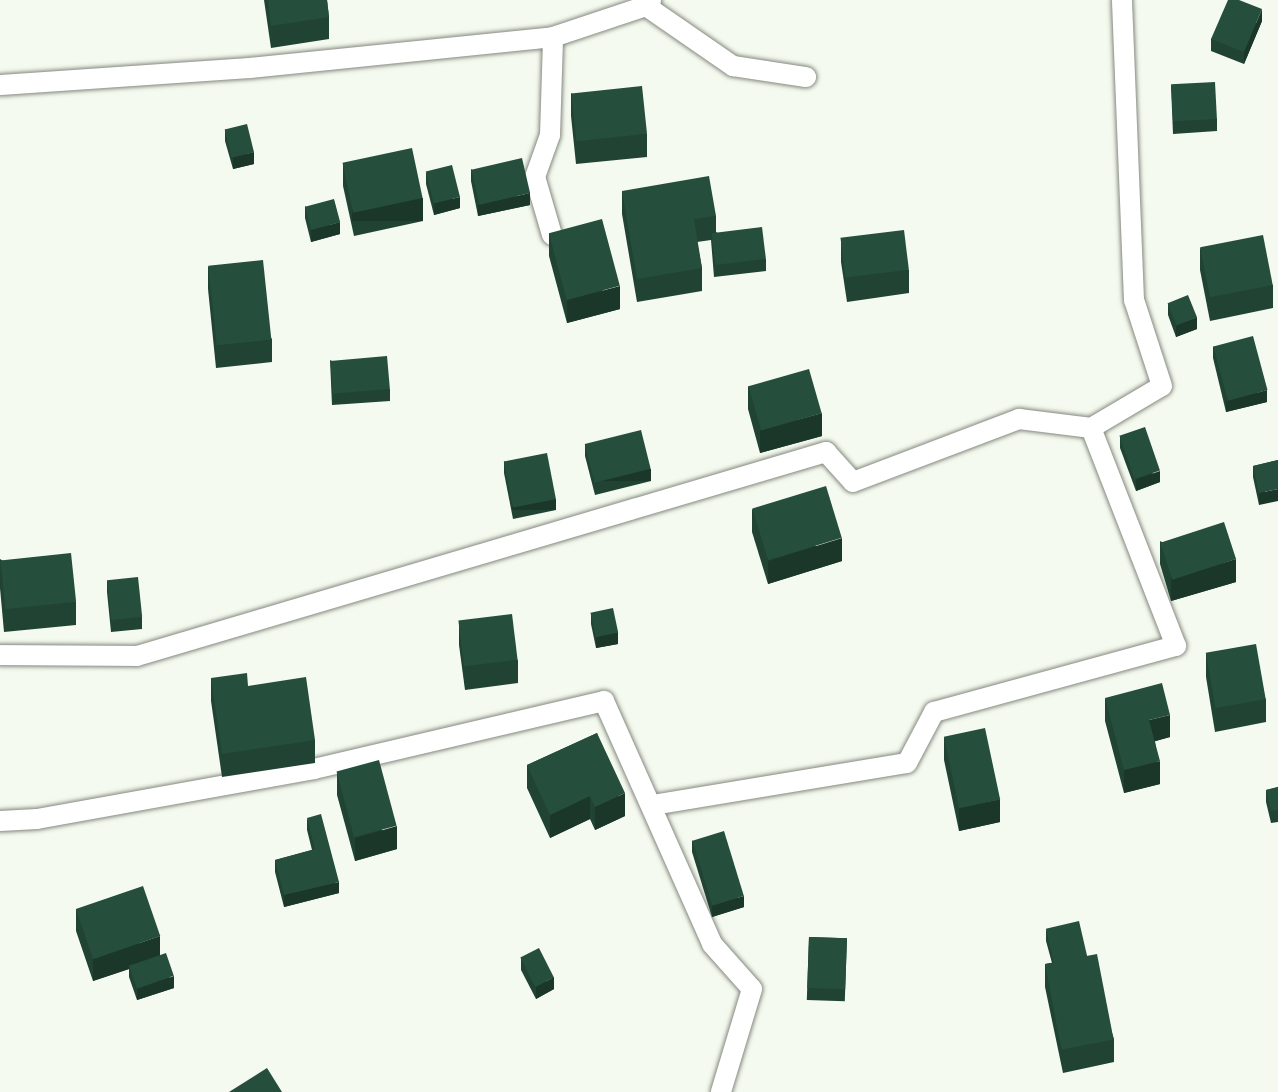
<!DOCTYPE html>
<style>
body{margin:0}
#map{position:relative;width:1278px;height:1092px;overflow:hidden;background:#f5faf0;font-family:Inter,sans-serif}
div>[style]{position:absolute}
.roads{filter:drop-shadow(0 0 2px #84897f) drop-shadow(0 0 2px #84897f)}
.service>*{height:20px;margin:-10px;padding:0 10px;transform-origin:10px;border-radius:10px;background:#fff}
.wall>*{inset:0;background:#214334;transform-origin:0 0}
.shaded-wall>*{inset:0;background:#1b372a;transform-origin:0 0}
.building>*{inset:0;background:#264e3c;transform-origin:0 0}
span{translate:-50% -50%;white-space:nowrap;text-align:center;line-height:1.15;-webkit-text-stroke:6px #fff;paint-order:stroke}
</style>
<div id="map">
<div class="roads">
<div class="service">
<i style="left:646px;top:6px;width:106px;rotate:34.6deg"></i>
<i style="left:733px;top:66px;width:74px;rotate:8.6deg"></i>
<i style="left:0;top:85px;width:251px;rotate:-3.9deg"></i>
<i style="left:250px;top:68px;width:305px;rotate:-5.8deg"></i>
<i style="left:553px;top:37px;width:98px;rotate:-18.4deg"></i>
<i style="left:646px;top:6px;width:8px;rotate:-50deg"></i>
<i style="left:552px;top:235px;width:60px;rotate:-106.3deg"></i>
<i style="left:535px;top:177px;width:45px;rotate:-70.3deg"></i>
<i style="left:550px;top:135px;width:98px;rotate:-88.2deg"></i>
<i style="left:0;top:655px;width:137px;rotate:0.4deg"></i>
<i style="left:137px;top:656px;width:719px;rotate:-16.49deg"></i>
<i style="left:826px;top:452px;width:40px;rotate:48deg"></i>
<i style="left:853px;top:482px;width:178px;rotate:-20.8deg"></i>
<i style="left:1019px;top:419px;width:73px;rotate:7.1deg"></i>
<i style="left:653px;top:805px;width:257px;rotate:-9.4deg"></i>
<i style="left:907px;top:763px;width:58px;rotate:-62.1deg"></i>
<i style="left:934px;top:712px;width:251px;rotate:-15.3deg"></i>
<i style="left:1176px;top:646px;width:234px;rotate:-111.3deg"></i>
<i style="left:1091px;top:428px;width:82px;rotate:-30.6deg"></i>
<i style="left:1162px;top:386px;width:90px;rotate:-108deg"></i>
<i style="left:1134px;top:300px;width:300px;rotate:-92.3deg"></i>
<i style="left:0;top:821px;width:37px;rotate:-3deg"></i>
<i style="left:37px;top:819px;width:281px;rotate:-10.2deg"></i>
<i style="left:314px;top:769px;width:298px;rotate:-13.2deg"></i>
<i style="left:604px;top:701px;width:266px;rotate:66deg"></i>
<i style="left:712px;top:944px;width:60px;rotate:48.4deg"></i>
<i style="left:752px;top:989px;width:108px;rotate:106.8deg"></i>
</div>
</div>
<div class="wall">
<i style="clip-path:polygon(264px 0,327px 0,329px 17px,329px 39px,271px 48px)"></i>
<i style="clip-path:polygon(1262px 21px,1244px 64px,1211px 51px,1211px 39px)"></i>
<i style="clip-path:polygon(1171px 85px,1217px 119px,1217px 131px,1173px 134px)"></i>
<i style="clip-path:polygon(571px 93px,647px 134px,647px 157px,576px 164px,571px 116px)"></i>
<i style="clip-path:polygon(225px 129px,254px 164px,233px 169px,225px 141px)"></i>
<i style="clip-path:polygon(343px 163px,423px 221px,354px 236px,343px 186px)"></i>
<i style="clip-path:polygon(471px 169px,530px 205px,478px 216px,471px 181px)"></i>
<i style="clip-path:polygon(426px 172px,460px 208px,434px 215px,426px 184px)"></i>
<i style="clip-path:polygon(622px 191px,716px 216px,716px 232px,766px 259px,766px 271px,714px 277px,711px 240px,697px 242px,702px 268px,702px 291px,637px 302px,622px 214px)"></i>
<i style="clip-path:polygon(305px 206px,340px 234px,311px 242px,305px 218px)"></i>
<i style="clip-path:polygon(549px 233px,620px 309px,567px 323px,549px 256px)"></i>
<i style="clip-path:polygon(841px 239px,909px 270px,909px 293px,847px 302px,841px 262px)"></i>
<i style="clip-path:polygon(1200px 248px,1273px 285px,1273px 308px,1210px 321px,1200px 270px)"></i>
<i style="clip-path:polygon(208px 266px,272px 339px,272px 362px,216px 368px,208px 289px)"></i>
<i style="clip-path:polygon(1168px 303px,1197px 329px,1176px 337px,1168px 315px)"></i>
<i style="clip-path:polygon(1213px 346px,1267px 402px,1226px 412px,1213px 358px)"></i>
<i style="clip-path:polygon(330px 360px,390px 389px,390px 401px,332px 405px)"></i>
<i style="clip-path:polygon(748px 386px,822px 436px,760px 453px,748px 409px)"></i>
<i style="clip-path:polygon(1120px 436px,1160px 482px,1136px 491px,1120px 448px)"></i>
<i style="clip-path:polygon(585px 444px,651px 481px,595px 495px,585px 456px)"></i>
<i style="clip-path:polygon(1278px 460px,1259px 505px,1253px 477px,1253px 466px)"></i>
<i style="clip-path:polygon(504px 461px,556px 510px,513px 519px,504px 473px)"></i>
<i style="clip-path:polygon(752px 509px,842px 561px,768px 584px,752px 532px)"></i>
<i style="clip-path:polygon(1160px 541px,1236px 582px,1171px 601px,1160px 564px)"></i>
<i style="clip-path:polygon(0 559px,76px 602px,76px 625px,4px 632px,0 588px)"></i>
<i style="clip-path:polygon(107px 580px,142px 617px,142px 629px,111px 632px,107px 592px)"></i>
<i style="clip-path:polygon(591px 613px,618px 644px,596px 648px,591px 624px)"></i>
<i style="clip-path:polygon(459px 622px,518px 660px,518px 683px,465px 690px,459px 645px)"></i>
<i style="clip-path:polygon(1206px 654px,1266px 699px,1266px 722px,1215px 732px,1206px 677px)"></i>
<i style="clip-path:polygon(211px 678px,248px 686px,315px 740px,315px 763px,222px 777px,211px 701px)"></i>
<i style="clip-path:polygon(1105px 698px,1170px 737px,1155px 741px,1160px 784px,1124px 793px,1105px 721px)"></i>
<i style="clip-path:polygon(597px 733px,625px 816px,595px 830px,590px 819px,550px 838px,527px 788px,527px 765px)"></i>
<i style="clip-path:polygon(944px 737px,1000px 822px,959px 831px,944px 760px)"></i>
<i style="clip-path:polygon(337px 772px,397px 849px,355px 861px,337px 795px)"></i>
<i style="clip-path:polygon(1278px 787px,1278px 822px,1271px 823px,1266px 802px,1266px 790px)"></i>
<i style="clip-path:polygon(307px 818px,339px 893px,284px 907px,275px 872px,275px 860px,312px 850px,307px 830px)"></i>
<i style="clip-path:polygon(692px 840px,744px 907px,712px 917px,692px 852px)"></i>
<i style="clip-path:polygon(76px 909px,160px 955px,174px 988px,137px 1000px,129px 977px,129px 969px,93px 981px,76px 931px)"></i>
<i style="clip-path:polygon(1046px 930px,1087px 956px,1114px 1039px,1114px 1062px,1063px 1073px,1045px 987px,1045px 964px,1052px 963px,1046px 941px)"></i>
<i style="left:809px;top:937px;width:38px;height:63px;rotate:2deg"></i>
<i style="clip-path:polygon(521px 958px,554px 989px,536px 999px,521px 970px)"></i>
</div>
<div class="shaded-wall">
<i style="clip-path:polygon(1262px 9px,1262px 21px,1244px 64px,1244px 52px)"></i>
<i style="clip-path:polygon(254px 152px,254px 164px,233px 169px,233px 157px)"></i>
<i style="clip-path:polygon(530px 193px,530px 205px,478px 216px,478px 205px)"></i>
<i style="clip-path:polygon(460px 197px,460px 208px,434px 215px,434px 203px)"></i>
<i style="left:423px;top:198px;width:23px;height:71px;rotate:90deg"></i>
<i style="clip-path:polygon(340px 222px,340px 234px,311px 242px,311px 230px)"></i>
<i style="clip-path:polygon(620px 286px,620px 309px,567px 323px,567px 300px)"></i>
<i style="clip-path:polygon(1197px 317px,1197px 329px,1176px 337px,1176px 325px)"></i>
<i style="clip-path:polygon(1267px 390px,1267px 402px,1226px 412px,1226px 401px)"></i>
<i style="clip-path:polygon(822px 413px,822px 436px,760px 453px,760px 430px)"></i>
<i style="left:651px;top:469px;width:12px;height:58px;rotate:90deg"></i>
<i style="clip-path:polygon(1160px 471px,1160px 482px,1136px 491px,1136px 479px)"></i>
<i style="clip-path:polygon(1278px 489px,1278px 501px,1259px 505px,1259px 493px)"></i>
<i style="left:556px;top:499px;width:11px;height:44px;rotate:90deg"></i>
<i style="clip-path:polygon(842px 538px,842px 561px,768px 584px,768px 561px)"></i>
<i style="clip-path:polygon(1236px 559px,1236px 582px,1171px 601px,1171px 578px)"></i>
<i style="clip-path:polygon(618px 632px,618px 644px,596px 648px,596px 636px)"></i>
<i style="clip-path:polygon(1170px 715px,1170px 737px,1149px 743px,1149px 720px)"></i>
<i style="clip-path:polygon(1160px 761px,1160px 784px,1124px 793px,1124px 770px)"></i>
<i style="clip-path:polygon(625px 793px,625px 816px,595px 830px,595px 807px)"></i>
<i style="clip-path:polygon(590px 796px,590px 819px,550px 838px,550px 815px)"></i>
<i style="clip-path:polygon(1000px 799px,1000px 822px,959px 831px,959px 808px)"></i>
<i style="clip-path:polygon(397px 826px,397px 849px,355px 861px,355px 838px)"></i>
<i style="clip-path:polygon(339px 882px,339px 893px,284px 907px,284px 895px)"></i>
<i style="clip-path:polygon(744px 896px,744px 907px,712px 917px,712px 905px)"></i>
<i style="clip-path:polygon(160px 936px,160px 959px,129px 965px,129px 969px,93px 981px,93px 959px)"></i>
<i style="clip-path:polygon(174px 976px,174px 988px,137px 1000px,137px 989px)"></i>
<i style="clip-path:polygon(554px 977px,554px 989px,536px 999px,536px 987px)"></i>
</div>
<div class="building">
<i style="clip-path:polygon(268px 0,327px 0,329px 17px,271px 26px)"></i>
<i style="clip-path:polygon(1228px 0,1239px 0,1262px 9px,1244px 52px,1211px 39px)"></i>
<i style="left:1215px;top:82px;width:37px;height:44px;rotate:87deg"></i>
<i style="left:642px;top:86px;width:48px;height:71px;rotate:84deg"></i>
<i style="left:247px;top:124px;width:29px;height:23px;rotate:76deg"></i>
<i style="left:412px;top:148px;width:51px;height:71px;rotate:78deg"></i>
<i style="left:522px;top:158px;width:36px;height:52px;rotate:77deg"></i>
<i style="left:452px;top:165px;width:33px;height:27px;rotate:76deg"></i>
<i style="clip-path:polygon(709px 176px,716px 216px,694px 219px,702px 268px,637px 279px,622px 191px)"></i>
<i style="left:334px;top:199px;width:24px;height:30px;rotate:75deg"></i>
<i style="left:602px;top:219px;width:69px;height:55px;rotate:75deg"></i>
<i style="left:762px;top:227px;width:32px;height:51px;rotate:83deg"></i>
<i style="left:904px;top:230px;width:40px;height:64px;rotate:83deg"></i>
<i style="left:1263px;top:235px;width:51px;height:64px;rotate:79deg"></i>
<i style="left:263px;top:260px;width:80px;height:55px;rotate:84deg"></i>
<i style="left:1188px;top:295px;width:24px;height:22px;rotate:68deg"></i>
<i style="left:1253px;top:336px;width:56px;height:41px;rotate:75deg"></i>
<i style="left:387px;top:356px;width:33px;height:57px;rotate:85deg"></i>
<i style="left:809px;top:369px;width:46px;height:63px;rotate:74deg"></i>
<i style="left:1145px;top:427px;width:46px;height:27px;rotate:71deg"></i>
<i style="left:641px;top:430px;width:40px;height:58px;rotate:76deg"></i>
<i style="left:547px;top:453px;width:47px;height:44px;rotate:79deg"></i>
<i style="clip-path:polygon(1278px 460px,1278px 489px,1259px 493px,1253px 466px)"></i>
<i style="left:826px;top:486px;width:54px;height:77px;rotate:73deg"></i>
<i style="left:1224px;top:522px;width:39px;height:67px;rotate:72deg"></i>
<i style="left:71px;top:553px;width:49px;height:71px;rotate:84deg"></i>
<i style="left:138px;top:577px;width:40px;height:31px;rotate:84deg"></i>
<i style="left:613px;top:608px;width:25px;height:23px;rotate:78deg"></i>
<i style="left:512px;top:614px;width:46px;height:54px;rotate:83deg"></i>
<i style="left:1256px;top:644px;width:56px;height:51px;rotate:80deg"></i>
<i style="clip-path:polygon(247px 673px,248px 686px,306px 677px,315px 740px,222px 754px,211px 678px)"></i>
<i style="clip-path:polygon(1162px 683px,1170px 715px,1149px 720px,1160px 761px,1124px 770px,1105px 698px)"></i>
<i style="left:985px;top:728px;width:73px;height:42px;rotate:78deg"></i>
<i style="clip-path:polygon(597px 733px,625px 793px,595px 807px,590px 796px,550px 815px,527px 765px)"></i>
<i style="left:379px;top:760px;width:68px;height:44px;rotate:75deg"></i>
<i style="clip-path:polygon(1278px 787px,1278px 810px,1271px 811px,1266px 790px)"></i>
<i style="clip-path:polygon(321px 814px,339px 882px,284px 895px,275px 860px,315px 849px,307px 818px)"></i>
<i style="left:724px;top:831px;width:68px;height:33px;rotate:73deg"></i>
<i style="left:143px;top:886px;width:53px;height:71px;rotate:71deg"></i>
<i style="left:1079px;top:921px;width:36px;height:34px;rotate:77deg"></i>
<i style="left:809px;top:937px;width:38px;height:51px;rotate:2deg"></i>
<i style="left:539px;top:948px;width:33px;height:21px;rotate:63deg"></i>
<i style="left:166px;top:953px;width:24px;height:39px;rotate:71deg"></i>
<i style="left:1097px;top:954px;width:87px;height:53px;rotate:79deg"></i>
<i style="clip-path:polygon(267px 1068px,282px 1092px,229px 1092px)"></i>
</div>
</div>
